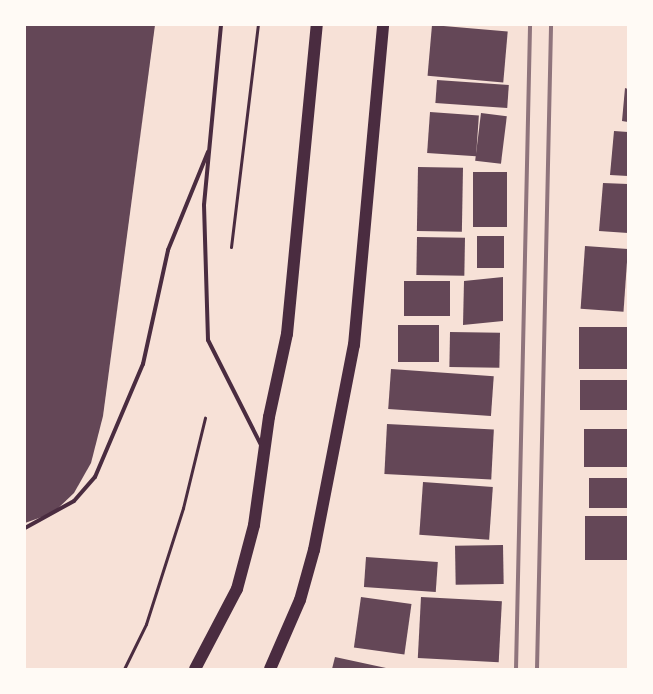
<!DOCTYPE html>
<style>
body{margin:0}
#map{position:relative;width:653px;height:694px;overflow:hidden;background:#f7e1d7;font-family:"Space Grotesk",sans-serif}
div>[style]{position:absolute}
.building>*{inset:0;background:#644757;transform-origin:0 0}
.path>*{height:3px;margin:-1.5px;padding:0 1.5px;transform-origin:1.5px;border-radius:1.5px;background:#4a2c40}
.service>*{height:4px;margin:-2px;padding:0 2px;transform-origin:2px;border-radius:2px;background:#4a2c40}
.primary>*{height:12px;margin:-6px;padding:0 6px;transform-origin:6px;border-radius:6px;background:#4a2c40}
.rail>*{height:4px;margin:-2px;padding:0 2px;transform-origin:2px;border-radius:2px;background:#8f747c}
span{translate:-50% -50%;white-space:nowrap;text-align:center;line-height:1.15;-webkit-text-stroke:4.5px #fffaf5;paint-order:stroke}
.frame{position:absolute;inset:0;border:26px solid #fffaf5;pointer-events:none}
</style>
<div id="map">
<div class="building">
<i style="clip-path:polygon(25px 25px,155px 25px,103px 416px,91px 463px,74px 493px,53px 513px,25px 523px)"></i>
<i style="left:432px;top:25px;width:76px;height:51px;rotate:5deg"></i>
<i style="left:437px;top:80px;width:72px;height:23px;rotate:4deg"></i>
<i style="clip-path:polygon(625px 88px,628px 89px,628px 122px,622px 121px)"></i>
<i style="left:430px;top:112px;width:49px;height:41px;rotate:4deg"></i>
<i style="left:481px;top:113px;width:26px;height:48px;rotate:7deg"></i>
<i style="clip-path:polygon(614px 131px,628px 132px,628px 176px,610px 175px)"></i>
<i style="left:418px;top:167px;width:45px;height:64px;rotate:1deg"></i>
<i style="left:473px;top:172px;width:34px;height:55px"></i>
<i style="clip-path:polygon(603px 183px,628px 184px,628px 233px,599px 231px)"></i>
<i style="left:477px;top:236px;width:27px;height:32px"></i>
<i style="left:417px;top:237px;width:48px;height:38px;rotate:1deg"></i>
<i style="left:585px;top:246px;width:43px;height:63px;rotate:4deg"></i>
<i style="clip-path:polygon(503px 277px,503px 321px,463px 325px,464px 281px)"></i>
<i style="left:404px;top:281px;width:46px;height:35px"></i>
<i style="left:398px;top:325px;width:41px;height:37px"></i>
<i style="left:628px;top:327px;width:42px;height:49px;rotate:90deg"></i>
<i style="left:450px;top:332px;width:50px;height:35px;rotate:1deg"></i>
<i style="left:391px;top:369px;width:103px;height:40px;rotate:4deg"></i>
<i style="left:628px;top:380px;width:30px;height:48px;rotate:90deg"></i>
<i style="left:387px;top:424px;width:107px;height:50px;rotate:3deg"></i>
<i style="left:628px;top:429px;width:38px;height:44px;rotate:90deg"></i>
<i style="left:628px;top:478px;width:30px;height:39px;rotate:90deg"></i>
<i style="left:423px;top:482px;width:70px;height:53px;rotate:4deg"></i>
<i style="left:628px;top:516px;width:44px;height:43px;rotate:90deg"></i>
<i style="left:503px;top:545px;width:39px;height:48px;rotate:89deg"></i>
<i style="left:366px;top:557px;width:72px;height:30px;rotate:4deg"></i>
<i style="left:361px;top:597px;width:51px;height:51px;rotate:8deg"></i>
<i style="left:421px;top:597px;width:81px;height:61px;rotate:3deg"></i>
<i style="clip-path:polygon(335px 657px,386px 668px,386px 669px,332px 669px)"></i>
</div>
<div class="path">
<i style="left:231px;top:247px;width:224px;rotate:-83.1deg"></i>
<i style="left:124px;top:669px;width:50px;rotate:-63.9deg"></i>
<i style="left:146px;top:624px;width:122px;rotate:-72.3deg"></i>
<i style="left:183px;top:508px;width:93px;rotate:-76.3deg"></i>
</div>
<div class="service">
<i style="left:221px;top:25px;width:181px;rotate:95.4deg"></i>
<i style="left:204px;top:205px;width:135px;rotate:88.3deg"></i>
<i style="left:208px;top:340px;width:118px;rotate:63.2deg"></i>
<i style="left:25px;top:528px;width:56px;rotate:-28.9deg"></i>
<i style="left:74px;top:501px;width:32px;rotate:-49deg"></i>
<i style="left:95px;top:477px;width:123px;rotate:-67deg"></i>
<i style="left:143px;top:364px;width:117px;rotate:-77.6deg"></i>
<i style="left:168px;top:250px;width:106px;rotate:-67.8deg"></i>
</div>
<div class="primary">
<i style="left:195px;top:669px;width:90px;rotate:-62.3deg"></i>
<i style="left:237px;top:589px;width:66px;rotate:-75.1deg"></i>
<i style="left:254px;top:525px;width:109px;rotate:-82.1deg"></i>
<i style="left:269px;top:417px;width:85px;rotate:-77.8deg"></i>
<i style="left:287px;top:334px;width:310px;rotate:-84.5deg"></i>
<i style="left:270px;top:669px;width:75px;rotate:-66.5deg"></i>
<i style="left:300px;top:600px;width:52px;rotate:-74.4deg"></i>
<i style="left:314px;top:550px;width:209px;rotate:-79deg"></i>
<i style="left:354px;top:345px;width:321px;rotate:-84.8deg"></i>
</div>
<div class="rail">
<i style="left:516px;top:669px;width:644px;rotate:-88.75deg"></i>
<i style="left:537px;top:669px;width:644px;rotate:-88.75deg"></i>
</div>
<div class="frame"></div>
</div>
